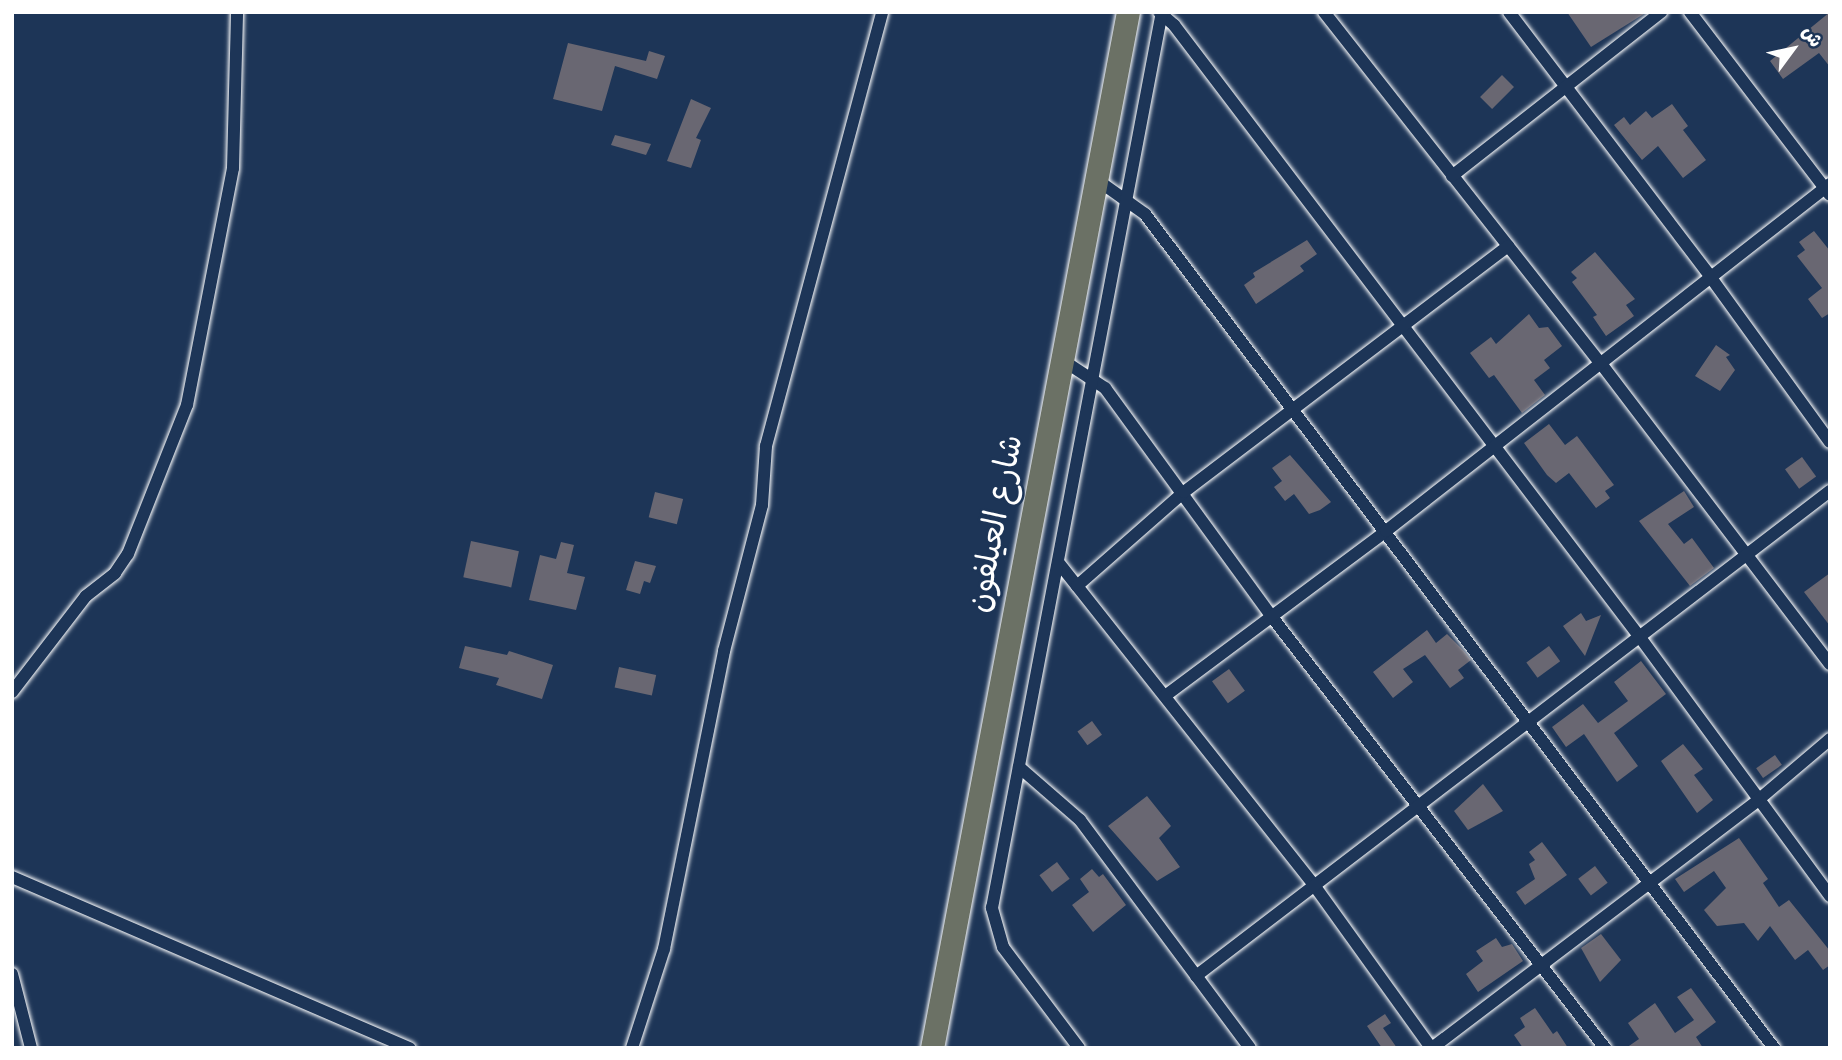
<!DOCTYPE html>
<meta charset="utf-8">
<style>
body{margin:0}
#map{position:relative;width:1842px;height:1060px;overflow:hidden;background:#1d3557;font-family:"Indie Flower","Playpen Sans Arabic",sans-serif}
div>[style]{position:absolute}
.building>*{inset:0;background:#696772;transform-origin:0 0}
.roads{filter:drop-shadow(0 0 2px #fff) drop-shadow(0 0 2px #fff)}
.street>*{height:12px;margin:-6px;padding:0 6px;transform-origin:6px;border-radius:6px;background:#1d3557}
.highway>*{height:23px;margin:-11.5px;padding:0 11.5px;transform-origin:11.5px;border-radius:11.5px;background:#6b7165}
span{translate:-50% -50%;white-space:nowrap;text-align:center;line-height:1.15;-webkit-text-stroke:5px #1d3557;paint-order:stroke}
.street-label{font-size:32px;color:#fff}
.frame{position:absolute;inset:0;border:14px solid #fff;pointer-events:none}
.north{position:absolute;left:1758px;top:14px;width:70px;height:70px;-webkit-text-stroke:5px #1d3557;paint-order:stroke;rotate:57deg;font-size:19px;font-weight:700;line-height:28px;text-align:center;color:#fff}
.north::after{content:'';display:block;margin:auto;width:24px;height:32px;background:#fff;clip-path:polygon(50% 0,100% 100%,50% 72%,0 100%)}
</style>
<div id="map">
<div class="building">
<i style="clip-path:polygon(1567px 12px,1647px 12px,1591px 47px)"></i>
<i style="clip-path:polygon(1830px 12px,1830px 67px,1819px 53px,1783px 79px,1770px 61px)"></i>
<i style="clip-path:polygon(568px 43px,646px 61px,649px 51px,665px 56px,657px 79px,615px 66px,602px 111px,553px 99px)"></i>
<i style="left:1502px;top:75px;width:17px;height:31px;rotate:45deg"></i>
<i style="clip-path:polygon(691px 99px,711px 108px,696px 138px,701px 140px,691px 168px,667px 161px)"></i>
<i style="clip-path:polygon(1672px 104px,1688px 126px,1683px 130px,1706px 160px,1683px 178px,1658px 146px,1642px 160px,1614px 125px,1624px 117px,1630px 125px,1646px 111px,1652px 118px)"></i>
<i style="clip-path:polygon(615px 135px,651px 144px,646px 155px,611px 145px)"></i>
<i style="clip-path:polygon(1814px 231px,1830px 251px,1830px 313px,1822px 318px,1808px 299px,1822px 288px,1797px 256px,1805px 250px,1799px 242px)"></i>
<i style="clip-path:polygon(1307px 240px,1317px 254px,1300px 266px,1304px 271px,1256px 304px,1244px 285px,1255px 277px,1253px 273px)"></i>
<i style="clip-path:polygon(1595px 252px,1635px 299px,1626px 305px,1634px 316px,1606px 336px,1593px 317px,1597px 315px,1572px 282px,1577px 278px,1571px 272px)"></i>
<i style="clip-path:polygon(1529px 314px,1539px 328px,1548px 327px,1562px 346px,1544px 360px,1550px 368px,1534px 380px,1545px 395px,1522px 413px,1494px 375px,1489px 378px,1470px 353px,1491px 337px,1496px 344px)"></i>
<i style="clip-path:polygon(1716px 345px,1730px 355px,1726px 357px,1735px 370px,1720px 391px,1695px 376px)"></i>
<i style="clip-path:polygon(1549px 424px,1565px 445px,1577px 436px,1614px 485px,1605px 491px,1610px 498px,1596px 508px,1569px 473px,1556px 483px,1547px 475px,1524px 443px)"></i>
<i style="clip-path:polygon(1290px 455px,1331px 502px,1320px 510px,1309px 514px,1294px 494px,1285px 501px,1274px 487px,1282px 481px,1272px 468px)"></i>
<i style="left:1802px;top:457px;width:24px;height:21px;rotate:54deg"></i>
<i style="clip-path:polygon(1684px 491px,1694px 507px,1668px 524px,1684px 544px,1692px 538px,1714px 568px,1690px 586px,1639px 521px)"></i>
<i style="left:655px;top:492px;width:29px;height:26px;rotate:14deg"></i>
<i style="left:471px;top:541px;width:49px;height:37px;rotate:12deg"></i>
<i style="clip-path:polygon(561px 542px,574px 545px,567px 573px,585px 577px,576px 610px,529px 600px,540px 555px,556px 559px)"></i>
<i style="clip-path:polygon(635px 561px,656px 566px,650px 583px,644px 581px,640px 594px,626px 590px)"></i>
<i style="clip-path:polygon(1830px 573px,1830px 626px,1804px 592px)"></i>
<i style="clip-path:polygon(1581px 613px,1586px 621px,1601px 615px,1585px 656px,1563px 626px)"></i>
<i style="clip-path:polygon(1427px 630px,1436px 643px,1447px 634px,1464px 651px,1471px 660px,1458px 670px,1464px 678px,1450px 688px,1425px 655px,1403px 669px,1413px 682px,1393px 698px,1373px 672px)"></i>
<i style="clip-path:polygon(465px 646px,507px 655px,509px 651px,553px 665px,542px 699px,496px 685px,499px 678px,459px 668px)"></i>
<i style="left:1549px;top:646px;width:19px;height:28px;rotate:54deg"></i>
<i style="clip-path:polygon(1641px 661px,1666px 694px,1614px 733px,1638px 766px,1617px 782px,1584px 734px,1566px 747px,1552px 727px,1583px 704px,1598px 723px,1628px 701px,1614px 682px)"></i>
<i style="left:619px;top:667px;width:38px;height:21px;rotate:12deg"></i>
<i style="left:1229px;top:669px;width:27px;height:21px;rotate:54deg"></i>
<i style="left:1092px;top:721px;width:17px;height:18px;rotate:54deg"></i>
<i style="clip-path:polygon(1683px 744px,1703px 769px,1694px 775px,1713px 800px,1697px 813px,1661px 761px)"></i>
<i style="left:1775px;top:755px;width:12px;height:23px;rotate:55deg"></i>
<i style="clip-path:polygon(1483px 784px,1503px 811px,1468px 830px,1454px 811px)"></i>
<i style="clip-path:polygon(1147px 796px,1171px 826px,1159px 838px,1180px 867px,1157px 881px,1108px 826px)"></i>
<i style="clip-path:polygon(1739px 838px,1768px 879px,1763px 883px,1779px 907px,1789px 900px,1830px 951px,1830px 965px,1823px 970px,1808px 950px,1795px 960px,1770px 926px,1758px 941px,1744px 923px,1717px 926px,1704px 910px,1726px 888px,1714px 871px,1684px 892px,1675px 879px)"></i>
<i style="clip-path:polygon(1542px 842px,1567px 875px,1525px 905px,1516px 892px,1535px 879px,1529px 864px,1535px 860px,1529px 852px)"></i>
<i style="left:1057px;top:862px;width:21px;height:22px;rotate:53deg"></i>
<i style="left:1595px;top:866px;width:21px;height:21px;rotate:53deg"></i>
<i style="clip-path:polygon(1092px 869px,1099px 877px,1103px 874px,1126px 905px,1093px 932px,1072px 905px,1089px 892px,1080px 879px)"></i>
<i style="clip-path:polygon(1601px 934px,1621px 960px,1600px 982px,1581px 948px)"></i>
<i style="clip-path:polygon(1496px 938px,1502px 947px,1512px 944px,1523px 961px,1478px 992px,1466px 974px,1483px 961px,1476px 951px)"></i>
<i style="clip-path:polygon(1691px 988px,1716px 1022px,1696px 1037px,1703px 1048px,1626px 1048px,1639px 1039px,1628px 1023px,1655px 1003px,1675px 1033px,1694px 1020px,1677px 997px)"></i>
<i style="clip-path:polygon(1535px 1008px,1553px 1034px,1557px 1031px,1568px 1048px,1523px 1048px,1514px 1035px,1525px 1027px,1520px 1018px)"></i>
<i style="clip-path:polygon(1385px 1014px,1391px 1023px,1383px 1028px,1397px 1048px,1382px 1048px,1367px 1026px)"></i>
</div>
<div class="roads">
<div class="street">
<i style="left:1159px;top:12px;width:20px;rotate:41deg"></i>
<i style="left:1174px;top:25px;width:768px;rotate:52.73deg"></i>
<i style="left:1639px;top:636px;width:323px;rotate:53.7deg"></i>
<i style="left:1324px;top:12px;width:444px;rotate:51.8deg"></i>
<i style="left:1599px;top:361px;width:381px;rotate:52.7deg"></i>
<i style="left:1509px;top:12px;width:330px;rotate:52.7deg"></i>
<i style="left:1709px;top:275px;width:206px;rotate:54.1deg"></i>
<i style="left:1690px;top:12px;width:230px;rotate:52.6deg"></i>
<i style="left:1452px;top:176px;width:266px;rotate:-38.1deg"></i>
<i style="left:1096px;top:179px;width:60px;rotate:35.5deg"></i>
<i style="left:1145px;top:214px;width:1045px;rotate:52.98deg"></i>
<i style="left:1061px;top:359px;width:53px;rotate:33.4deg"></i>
<i style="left:1105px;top:388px;width:283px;rotate:53.9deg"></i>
<i style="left:1272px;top:617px;width:545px;rotate:52.31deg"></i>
<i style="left:1058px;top:562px;width:412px;rotate:51.6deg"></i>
<i style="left:1314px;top:885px;width:201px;rotate:54.3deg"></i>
<i style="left:1077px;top:586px;width:142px;rotate:-41.3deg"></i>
<i style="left:1184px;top:492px;width:407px;rotate:-37.2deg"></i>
<i style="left:12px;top:692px;width:121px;rotate:-52.4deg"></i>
<i style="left:86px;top:596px;width:37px;rotate:-38deg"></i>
<i style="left:115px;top:573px;width:23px;rotate:-56deg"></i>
<i style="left:128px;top:554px;width:160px;rotate:-68.4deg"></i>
<i style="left:187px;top:405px;width:241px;rotate:-79deg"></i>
<i style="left:233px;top:168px;width:156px;rotate:-88.5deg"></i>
<i style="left:1165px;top:696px;width:276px;rotate:-36.7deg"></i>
<i style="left:1386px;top:531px;width:564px;rotate:-38.01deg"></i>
<i style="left:1019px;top:767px;width:81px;rotate:41deg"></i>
<i style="left:1080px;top:820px;width:284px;rotate:53.3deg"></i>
<i style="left:12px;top:877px;width:433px;rotate:23.3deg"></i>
<i style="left:12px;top:974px;width:76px;rotate:75.6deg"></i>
<i style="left:1196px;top:976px;width:798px;rotate:-37.42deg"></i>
<i style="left:632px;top:1048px;width:104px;rotate:-72.1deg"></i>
<i style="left:664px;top:949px;width:304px;rotate:-78.6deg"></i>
<i style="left:724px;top:651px;width:151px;rotate:-75.4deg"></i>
<i style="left:762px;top:505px;width:59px;rotate:-86.1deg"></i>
<i style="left:766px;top:446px;width:449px;rotate:-75deg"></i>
<i style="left:1079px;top:1048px;width:126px;rotate:-127deg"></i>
<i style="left:1003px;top:947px;width:41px;rotate:-105.8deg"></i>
<i style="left:992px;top:908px;width:912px;rotate:-79.26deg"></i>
<i style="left:1432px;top:1048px;width:408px;rotate:-37.2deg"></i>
<i style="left:1757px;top:801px;width:96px;rotate:-40.3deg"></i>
</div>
<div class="highway">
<i style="left:932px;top:1048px;width:1054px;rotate:-79.29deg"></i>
</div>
</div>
<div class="street-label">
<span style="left:998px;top:524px;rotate:-79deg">شارع العيلفون</span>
</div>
<div class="frame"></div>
<div class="north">ش</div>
</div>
